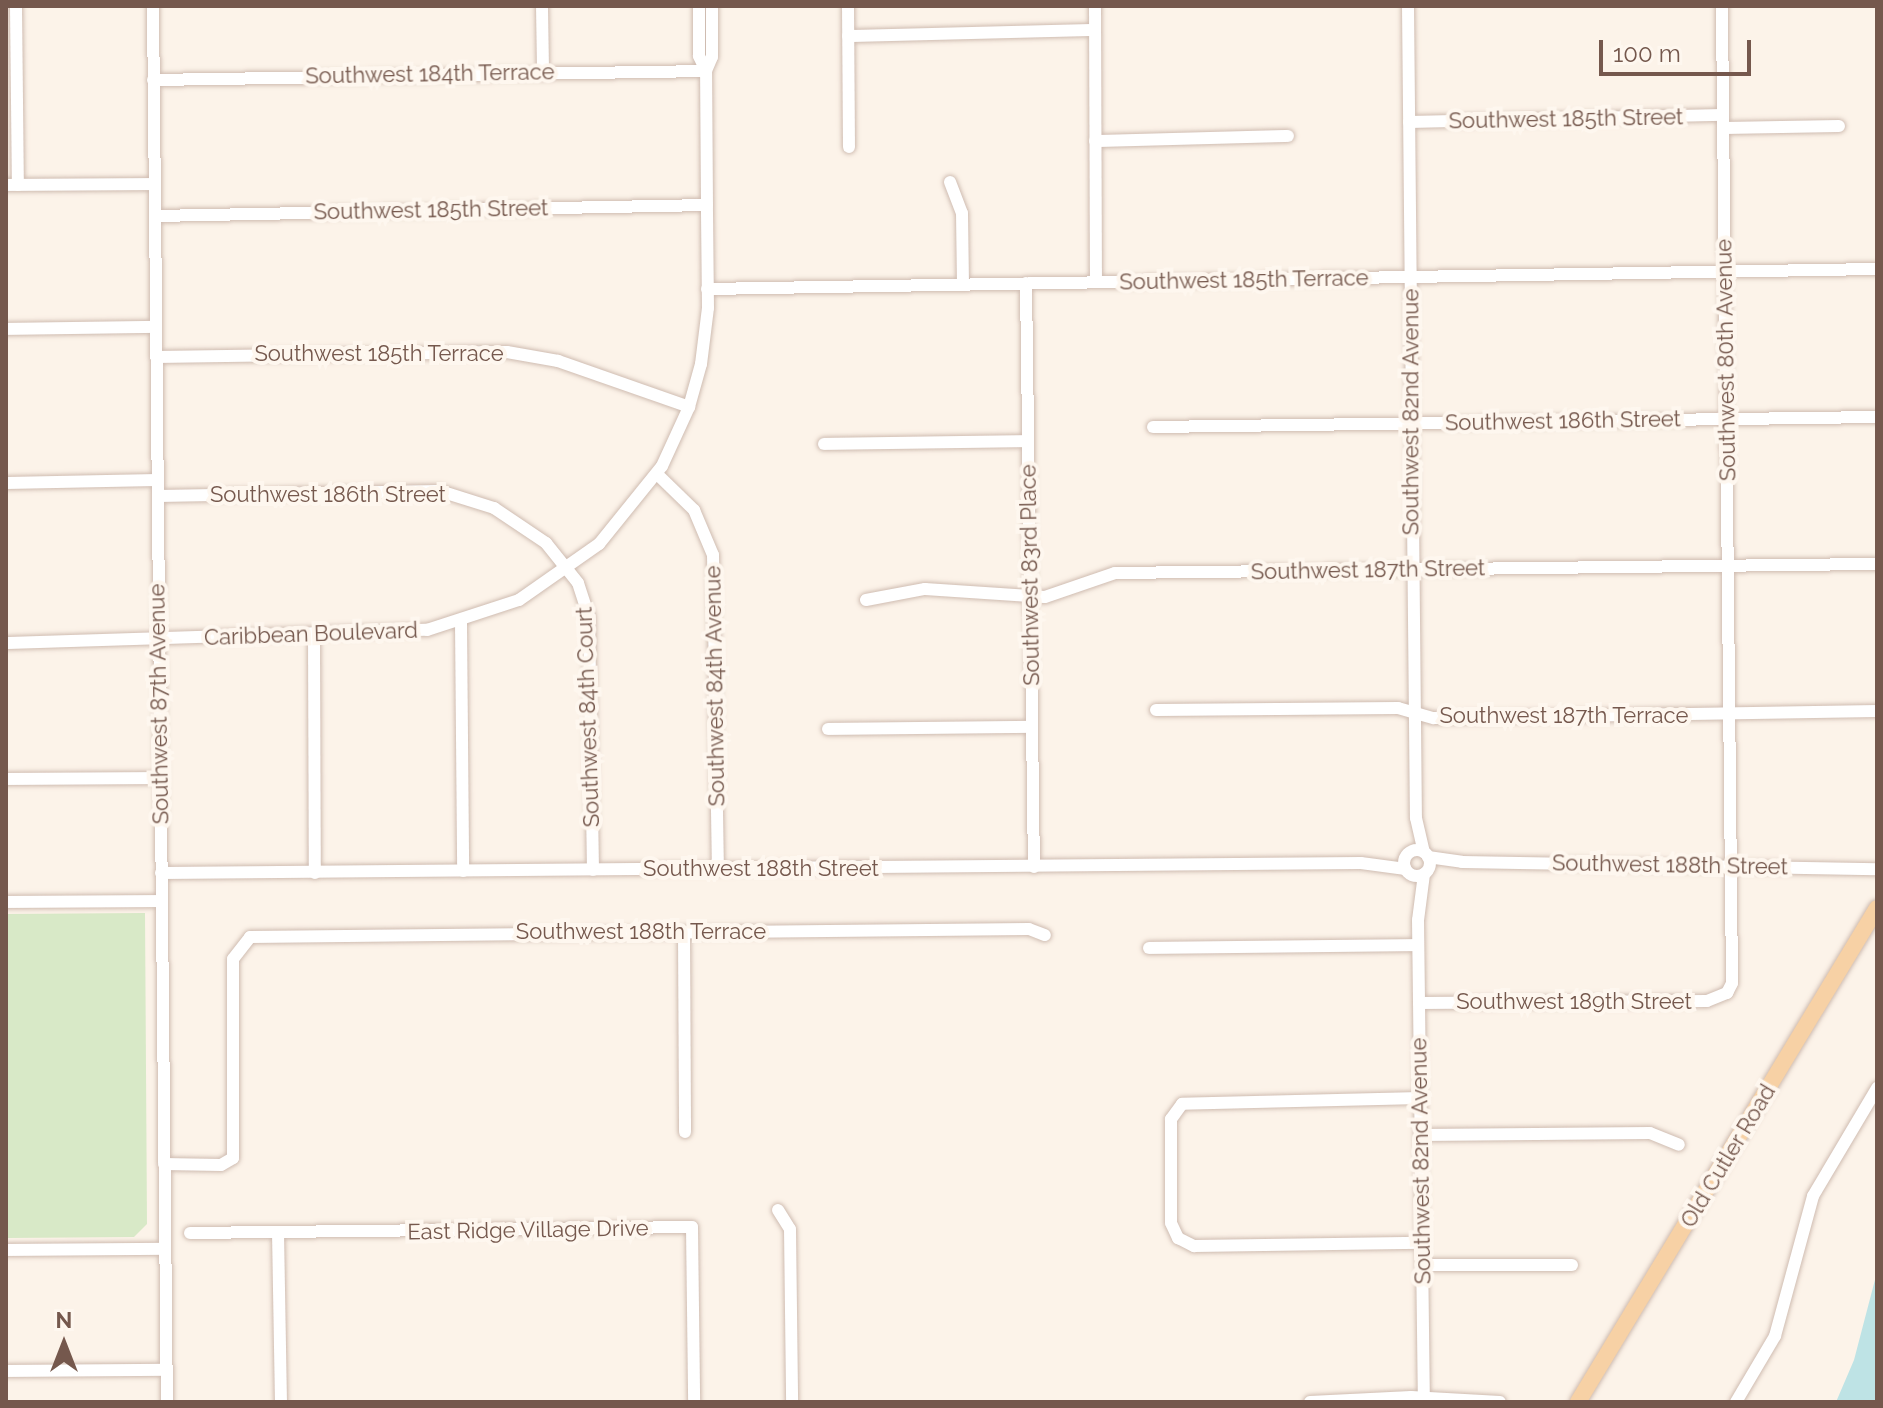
<!DOCTYPE html>
<style>
body{margin:0}
#map{position:relative;width:1883px;height:1408px;overflow:hidden;background:#fcf3e9;font-family:Raleway,sans-serif}
div>[style]{position:absolute}
.green>*{inset:0;background:#d8e9c7}
.water>*{inset:0;background:#bee3e5}
.roads{filter:drop-shadow(0 0 2px #cfbcb1) drop-shadow(0 0 2px #cfbcb1)}
.minor>*{height:12px;margin:-6px;padding:0 6px;transform-origin:6px;border-radius:6px;background:#fff}
.minor>.ring{margin:-6px;padding:0;box-sizing:content-box;background:none;border:12px solid #fff;border-radius:50%}
.major>*{height:16px;margin:-8px;padding:0 8px;transform-origin:8px;border-radius:8px;background:#f7d1a5}
span{translate:-50% -50%;white-space:nowrap;text-align:center;line-height:1.15;-webkit-text-stroke:8px #fef7ef;paint-order:stroke}
.street-label{font-size:22px;color:#75584d}
.frame{position:absolute;inset:0;border:8px solid #75584d;pointer-events:none}
.north{position:absolute;left:24px;top:1304px;width:80px;height:80px;-webkit-text-stroke:6px #fef7ef;paint-order:stroke;rotate:0deg;font-size:22px;font-weight:700;line-height:32px;text-align:center;color:#75584d}
.north::after{content:'';display:block;margin:auto;width:28px;height:36px;background:#75584d;clip-path:polygon(50% 0,100% 100%,50% 72%,0 100%)}
.scale{position:absolute;left:1599px;top:40px;width:152px;height:36px;box-sizing:border-box;border:4px solid #75584d;border-top:0;padding-left:10px;font-size:24px;line-height:28px;white-space:nowrap;color:#75584d;-webkit-text-stroke:6px #fef7ef;paint-order:stroke}
</style>
<div id="map">
<div class="green">
<i style="clip-path:polygon(145px 913px,147px 1224px,134px 1237px,6px 1238px,6px 914px)"></i>
</div>
<div class="water">
<i style="clip-path:polygon(1877px 1272px,1877px 1402px,1836px 1402px,1854px 1360px)"></i>
</div>
<div class="roads">
<div class="minor">
<i style="left:16px;top:6px;width:179px;rotate:89.4deg"></i>
<i style="left:153px;top:6px;width:1396px;rotate:89.43deg"></i>
<i style="left:542px;top:6px;width:65px;rotate:89.1deg"></i>
<i style="left:848px;top:6px;width:141px;rotate:89.6deg"></i>
<i style="left:1095px;top:6px;width:276px;rotate:89.8deg"></i>
<i style="left:1408px;top:6px;width:812px;rotate:89.44deg"></i>
<i style="left:1416px;top:818px;width:35px;rotate:77deg"></i>
<i style="left:848px;top:36px;width:247px;rotate:-1.4deg"></i>
<i style="left:706px;top:71px;width:15px;rotate:-67deg"></i>
<i style="left:712px;top:57px;width:51px;rotate:-90deg"></i>
<i style="left:153px;top:80px;width:553px;rotate:-0.93deg"></i>
<i style="left:1409px;top:122px;width:314px;rotate:-1.3deg"></i>
<i style="left:1724px;top:128px;width:115px;rotate:-1deg"></i>
<i style="left:1095px;top:141px;width:193px;rotate:-1.5deg"></i>
<i style="left:950px;top:182px;width:33px;rotate:69deg"></i>
<i style="left:962px;top:213px;width:72px;rotate:89.2deg"></i>
<i style="left:6px;top:185px;width:149px;rotate:-0.4deg"></i>
<i style="left:155px;top:216px;width:552px;rotate:-1.14deg"></i>
<i style="left:1026px;top:283px;width:584px;rotate:89.22deg"></i>
<i style="left:707px;top:289px;width:1170px;rotate:-0.98deg"></i>
<i style="left:6px;top:329px;width:150px;rotate:-0.8deg"></i>
<i style="left:156px;top:357px;width:351px;rotate:-0.8deg"></i>
<i style="left:507px;top:352px;width:52px;rotate:10deg"></i>
<i style="left:558px;top:361px;width:139px;rotate:19.3deg"></i>
<i style="left:1153px;top:427px;width:724px;rotate:-0.79deg"></i>
<i style="left:824px;top:444px;width:204px;rotate:-0.8deg"></i>
<i style="left:657px;top:474px;width:52px;rotate:44.2deg"></i>
<i style="left:694px;top:510px;width:49px;rotate:67.1deg"></i>
<i style="left:713px;top:555px;width:314px;rotate:89.1deg"></i>
<i style="left:6px;top:483px;width:151px;rotate:-1.1deg"></i>
<i style="left:158px;top:496px;width:282px;rotate:-1deg"></i>
<i style="left:440px;top:491px;width:57px;rotate:17.5deg"></i>
<i style="left:494px;top:508px;width:63px;rotate:33.9deg"></i>
<i style="left:546px;top:543px;width:51px;rotate:51.3deg"></i>
<i style="left:578px;top:583px;width:35px;rotate:72deg"></i>
<i style="left:589px;top:616px;width:254px;rotate:89.1deg"></i>
<i style="left:866px;top:600px;width:60px;rotate:-10.6deg"></i>
<i style="left:925px;top:589px;width:120px;rotate:3.8deg"></i>
<i style="left:1045px;top:597px;width:74px;rotate:-18.9deg"></i>
<i style="left:1115px;top:573px;width:762px;rotate:-0.68deg"></i>
<i style="left:461px;top:622px;width:249px;rotate:89.5deg"></i>
<i style="left:314px;top:637px;width:236px;rotate:89.8deg"></i>
<i style="left:6px;top:643px;width:421px;rotate:-1.8deg"></i>
<i style="left:427px;top:630px;width:97px;rotate:-18.1deg"></i>
<i style="left:519px;top:600px;width:98px;rotate:-35deg"></i>
<i style="left:599px;top:544px;width:100px;rotate:-51.1deg"></i>
<i style="left:662px;top:466px;width:65px;rotate:-65.4deg"></i>
<i style="left:689px;top:407px;width:45px;rotate:-74.4deg"></i>
<i style="left:701px;top:364px;width:56px;rotate:-82.9deg"></i>
<i style="left:708px;top:308px;width:103px;rotate:-90.6deg"></i>
<i style="left:707px;top:205px;width:134px;rotate:-90.4deg"></i>
<i style="left:706px;top:71px;width:17px;rotate:-115deg"></i>
<i style="left:699px;top:56px;width:50px;rotate:-90deg"></i>
<i style="left:1156px;top:710px;width:242px;rotate:-0.5deg"></i>
<i style="left:1398px;top:708px;width:37px;rotate:16deg"></i>
<i style="left:1434px;top:718px;width:443px;rotate:-0.9deg"></i>
<i style="left:828px;top:729px;width:204px;rotate:-0.6deg"></i>
<i style="left:6px;top:779px;width:154px;rotate:-0.4deg"></i>
<i class="ring" style="left:1404px;top:850px;width:14px;height:14px"></i>
<i style="left:1428px;top:857px;width:34px;rotate:8deg"></i>
<i style="left:1462px;top:862px;width:415px;rotate:1deg"></i>
<i style="left:161px;top:873px;width:1200px;rotate:-0.48deg"></i>
<i style="left:1361px;top:863px;width:45px;rotate:7.6deg"></i>
<i style="left:1424px;top:874px;width:46px;rotate:97.4deg"></i>
<i style="left:1418px;top:920px;width:482px;rotate:89.3deg"></i>
<i style="left:6px;top:902px;width:155px;rotate:-0.4deg"></i>
<i style="left:684px;top:932px;width:200px;rotate:89.7deg"></i>
<i style="left:1149px;top:948px;width:269px;rotate:-0.6deg"></i>
<i style="left:1419px;top:1003px;width:288px;rotate:-0.4deg"></i>
<i style="left:1707px;top:1001px;width:22px;rotate:-22deg"></i>
<i style="left:1727px;top:993px;width:11px;rotate:-63deg"></i>
<i style="left:1732px;top:983px;width:977px;rotate:-90.59deg"></i>
<i style="left:1420px;top:1098px;width:238px;rotate:178.6deg"></i>
<i style="left:1182px;top:1104px;width:19px;rotate:126deg"></i>
<i style="left:1171px;top:1119px;width:104px;rotate:90deg"></i>
<i style="left:1171px;top:1223px;width:17px;rotate:65deg"></i>
<i style="left:1178px;top:1238px;width:18px;rotate:27deg"></i>
<i style="left:1194px;top:1246px;width:228px;rotate:-0.8deg"></i>
<i style="left:1421px;top:1135px;width:229px;rotate:-0.5deg"></i>
<i style="left:1650px;top:1133px;width:31px;rotate:22deg"></i>
<i style="left:164px;top:1164px;width:57px;rotate:1deg"></i>
<i style="left:221px;top:1165px;width:14px;rotate:-30deg"></i>
<i style="left:233px;top:1158px;width:199px;rotate:-90deg"></i>
<i style="left:233px;top:959px;width:28px;rotate:-52deg"></i>
<i style="left:250px;top:937px;width:779px;rotate:-0.59deg"></i>
<i style="left:1029px;top:929px;width:17px;rotate:21deg"></i>
<i style="left:778px;top:1210px;width:22px;rotate:58deg"></i>
<i style="left:790px;top:1229px;width:173px;rotate:89.3deg"></i>
<i style="left:278px;top:1232px;width:170px;rotate:89deg"></i>
<i style="left:190px;top:1233px;width:502px;rotate:-0.68deg"></i>
<i style="left:692px;top:1227px;width:175px;rotate:89.3deg"></i>
<i style="left:6px;top:1250px;width:159px;rotate:-0.4deg"></i>
<i style="left:1423px;top:1265px;width:149px"></i>
<i style="left:6px;top:1371px;width:160px;rotate:-0.4deg"></i>
<i style="left:1310px;top:1402px;width:101px;rotate:-2.8deg"></i>
<i style="left:1411px;top:1397px;width:89px;rotate:3.2deg"></i>
<i style="left:1736px;top:1402px;width:77px;rotate:-59.4deg"></i>
<i style="left:1775px;top:1336px;width:145px;rotate:-74.8deg"></i>
<i style="left:1813px;top:1196px;width:126px;rotate:-59.3deg"></i>
</div>
<div class="major">
<i style="left:1578px;top:1402px;width:577px;rotate:-58.82deg"></i>
</div>
</div>
<div class="street-label">
<span style="left:430px;top:74px;rotate:-1deg">Southwest 184th Terrace</span>
<span style="left:1566px;top:119px;rotate:-1deg">Southwest 185th Street</span>
<span style="left:431px;top:210px;rotate:-1deg">Southwest 185th Street</span>
<span style="left:1244px;top:280px;rotate:-1deg">Southwest 185th Terrace</span>
<span style="left:379px;top:354px">Southwest 185th Terrace</span>
<span style="left:1726px;top:360px;rotate:-91deg">Southwest 80th Avenue</span>
<span style="left:1411px;top:412px;rotate:-90deg">Southwest 82nd Avenue</span>
<span style="left:1563px;top:421px;rotate:-1deg">Southwest 186th Street</span>
<span style="left:328px;top:495px">Southwest 186th Street</span>
<span style="left:1368px;top:570px;rotate:-1deg">Southwest 187th Street</span>
<span style="left:1030px;top:575px;rotate:-91deg">Southwest 83rd Place</span>
<span style="left:311px;top:634px;rotate:-2deg">Caribbean Boulevard</span>
<span style="left:715px;top:686px;rotate:-91deg">Southwest 84th Avenue</span>
<span style="left:159px;top:704px;rotate:-91deg">Southwest 87th Avenue</span>
<span style="left:1564px;top:716px">Southwest 187th Terrace</span>
<span style="left:588px;top:717px;rotate:-92deg">Southwest 84th Court</span>
<span style="left:1670px;top:865px;rotate:1deg">Southwest 188th Street</span>
<span style="left:761px;top:869px">Southwest 188th Street</span>
<span style="left:641px;top:932px">Southwest 188th Terrace</span>
<span style="left:1574px;top:1002px">Southwest 189th Street</span>
<span style="left:1728px;top:1156px;rotate:-59deg">Old Cutler Road</span>
<span style="left:1421px;top:1161px;rotate:-91deg">Southwest 82nd Avenue</span>
<span style="left:528px;top:1230px;rotate:-1deg">East Ridge Village Drive</span>
</div>
<div class="frame"></div>
<div class="north">N</div>
<div class="scale">100 m</div>
</div>
